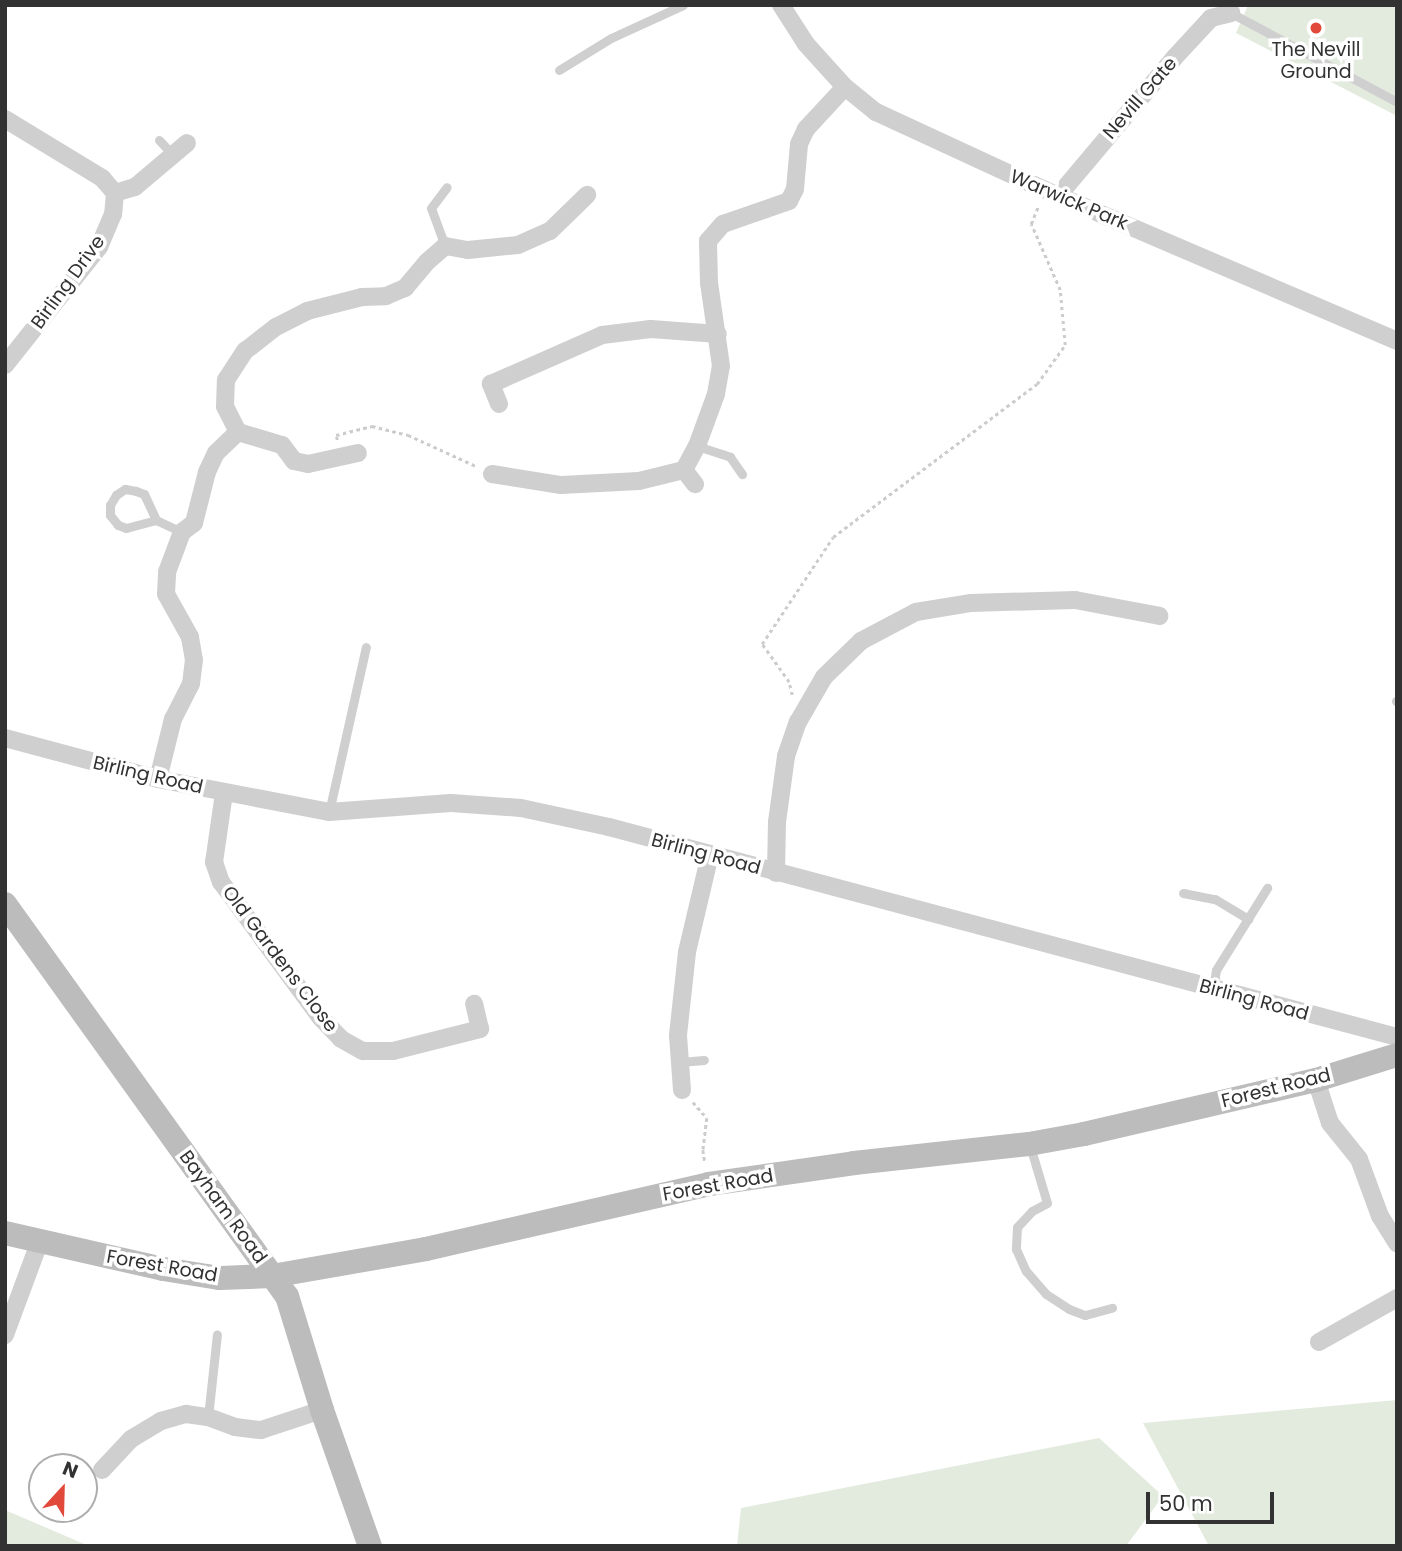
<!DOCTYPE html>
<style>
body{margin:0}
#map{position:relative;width:1402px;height:1551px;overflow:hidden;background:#fff;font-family:Poppins,sans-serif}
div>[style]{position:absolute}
.green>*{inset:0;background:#e3ebde}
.path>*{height:2.5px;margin-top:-1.25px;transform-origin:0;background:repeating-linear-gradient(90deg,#ccc 0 3.5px,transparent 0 7px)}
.lane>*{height:9px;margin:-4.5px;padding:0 4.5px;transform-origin:4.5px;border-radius:4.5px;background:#cfcfcf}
.street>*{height:18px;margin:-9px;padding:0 9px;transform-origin:9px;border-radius:9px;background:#cfcfcf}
.secondary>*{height:24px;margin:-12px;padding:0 12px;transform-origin:12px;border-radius:12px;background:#bcbcbc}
.dots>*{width:19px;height:19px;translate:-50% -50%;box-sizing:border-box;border:4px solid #fff;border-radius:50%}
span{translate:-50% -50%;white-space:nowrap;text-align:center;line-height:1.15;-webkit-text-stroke:7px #fff;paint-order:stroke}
.poi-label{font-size:19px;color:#323232}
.street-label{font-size:19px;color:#323232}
.frame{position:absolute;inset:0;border:7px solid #323232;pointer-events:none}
.north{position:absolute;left:28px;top:1453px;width:70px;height:70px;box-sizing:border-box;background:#fff;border:2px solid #adadad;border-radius:50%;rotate:22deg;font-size:19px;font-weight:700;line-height:28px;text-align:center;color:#323232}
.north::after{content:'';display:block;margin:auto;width:24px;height:32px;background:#e14a3b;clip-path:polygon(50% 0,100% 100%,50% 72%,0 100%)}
.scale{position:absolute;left:1146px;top:1492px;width:128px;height:32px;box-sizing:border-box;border:4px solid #323232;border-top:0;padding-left:9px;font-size:21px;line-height:24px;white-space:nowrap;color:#323232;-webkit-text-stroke:5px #fff;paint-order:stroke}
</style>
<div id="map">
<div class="green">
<i style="clip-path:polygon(1248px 5px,1397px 5px,1397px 116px,1236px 33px)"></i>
<i style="clip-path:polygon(1397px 1400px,1397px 1546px,1209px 1546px,1143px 1423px)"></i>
<i style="clip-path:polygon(1099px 1438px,1163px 1496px,1126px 1546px,737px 1546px,741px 1508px)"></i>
<i style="clip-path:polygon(5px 1510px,89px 1546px,5px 1546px)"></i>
</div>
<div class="path">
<i style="left:337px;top:440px;width:5px;rotate:-101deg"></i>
<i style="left:336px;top:435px;width:37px;rotate:-14deg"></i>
<i style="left:372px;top:426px;width:37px;rotate:14deg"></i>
<i style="left:408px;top:435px;width:75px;rotate:24.5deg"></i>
<i style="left:792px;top:695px;width:13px;rotate:-103deg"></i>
<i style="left:789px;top:682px;width:47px;rotate:-125.4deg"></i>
<i style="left:762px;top:644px;width:128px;rotate:-56.4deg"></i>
<i style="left:833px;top:537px;width:255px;rotate:-36.9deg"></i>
<i style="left:1037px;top:384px;width:48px;rotate:-54.3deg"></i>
<i style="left:1065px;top:345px;width:55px;rotate:-95.2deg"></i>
<i style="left:1060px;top:290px;width:72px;rotate:-113.7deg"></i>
<i style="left:1031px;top:224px;width:18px;rotate:-68deg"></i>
<i style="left:693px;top:1102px;width:21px;rotate:49deg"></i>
<i style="left:707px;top:1118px;width:32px;rotate:97deg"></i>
<i style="left:703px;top:1150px;width:13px;rotate:81deg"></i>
</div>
<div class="lane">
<i style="left:1231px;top:13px;width:188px;rotate:28.2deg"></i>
<i style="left:559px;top:70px;width:61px;rotate:-31.6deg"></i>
<i style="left:611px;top:38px;width:79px;rotate:-24.6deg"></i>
<i style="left:159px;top:140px;width:21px;rotate:47deg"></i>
<i style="left:445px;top:246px;width:40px;rotate:-110.2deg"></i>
<i style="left:431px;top:208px;width:26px;rotate:-53deg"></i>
<i style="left:697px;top:446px;width:35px;rotate:18deg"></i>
<i style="left:730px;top:457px;width:21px;rotate:55deg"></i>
<i style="left:156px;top:520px;width:31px;rotate:165deg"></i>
<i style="left:126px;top:528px;width:9px;rotate:-159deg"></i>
<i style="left:118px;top:525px;width:13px;rotate:-129deg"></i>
<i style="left:110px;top:515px;width:10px;rotate:-90deg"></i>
<i style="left:110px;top:505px;width:12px;rotate:-59deg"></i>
<i style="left:116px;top:495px;width:11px;rotate:-34deg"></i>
<i style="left:125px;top:489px;width:11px;rotate:10deg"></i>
<i style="left:136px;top:491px;width:9px;rotate:21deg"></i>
<i style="left:144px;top:494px;width:29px;rotate:65deg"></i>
<i style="left:156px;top:520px;width:29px;rotate:25deg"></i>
<i style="left:1396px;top:701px;width:1px"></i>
<i style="left:329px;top:812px;width:169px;rotate:-77.4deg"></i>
<i style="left:1183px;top:893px;width:33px;rotate:11deg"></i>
<i style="left:1215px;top:899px;width:39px;rotate:31deg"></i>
<i style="left:1213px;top:989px;width:19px;rotate:-81deg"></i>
<i style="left:1216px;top:970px;width:97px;rotate:-58.1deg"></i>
<i style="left:680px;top:1062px;width:24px;rotate:-5deg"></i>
<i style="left:1030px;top:1146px;width:59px;rotate:73.4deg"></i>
<i style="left:1047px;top:1203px;width:17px;rotate:152deg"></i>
<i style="left:1032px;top:1211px;width:22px;rotate:133deg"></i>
<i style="left:1017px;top:1227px;width:22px;rotate:93deg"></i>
<i style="left:1016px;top:1249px;width:24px;rotate:66deg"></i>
<i style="left:1026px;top:1271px;width:30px;rotate:49deg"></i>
<i style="left:1046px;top:1294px;width:27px;rotate:33deg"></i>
<i style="left:1069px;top:1309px;width:17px;rotate:21deg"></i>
<i style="left:1085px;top:1315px;width:28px;rotate:-15deg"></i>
<i style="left:208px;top:1417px;width:83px;rotate:-83.8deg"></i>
</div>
<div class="street">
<i style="left:781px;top:5px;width:46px;rotate:57.3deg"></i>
<i style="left:806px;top:44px;width:58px;rotate:47.8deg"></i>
<i style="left:845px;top:87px;width:40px;rotate:39deg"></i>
<i style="left:876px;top:112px;width:186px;rotate:24.8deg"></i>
<i style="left:1045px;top:190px;width:383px;rotate:23.2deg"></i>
<i style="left:5px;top:119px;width:114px;rotate:31.3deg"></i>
<i style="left:102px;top:178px;width:20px;rotate:49deg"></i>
<i style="left:115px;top:193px;width:21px;rotate:95deg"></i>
<i style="left:113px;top:214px;width:36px;rotate:113deg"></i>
<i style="left:99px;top:247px;width:151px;rotate:128.5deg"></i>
<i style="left:115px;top:193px;width:21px;rotate:-17deg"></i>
<i style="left:135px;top:187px;width:68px;rotate:-40.2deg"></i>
<i style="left:1058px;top:196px;width:182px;rotate:-49.9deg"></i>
<i style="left:1175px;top:57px;width:53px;rotate:-47.3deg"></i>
<i style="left:1211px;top:18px;width:21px;rotate:-14deg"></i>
<i style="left:499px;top:404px;width:22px;rotate:-112deg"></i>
<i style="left:491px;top:384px;width:121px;rotate:-23.8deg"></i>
<i style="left:602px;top:335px;width:49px;rotate:-7deg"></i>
<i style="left:651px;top:329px;width:67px;rotate:4.3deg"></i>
<i style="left:238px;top:432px;width:46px;rotate:16.5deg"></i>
<i style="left:282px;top:445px;width:20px;rotate:53deg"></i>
<i style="left:294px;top:461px;width:14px;rotate:12deg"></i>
<i style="left:308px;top:464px;width:51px;rotate:-12.4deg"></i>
<i style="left:684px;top:470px;width:18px;rotate:52deg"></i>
<i style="left:492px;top:474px;width:70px;rotate:9.1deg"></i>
<i style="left:561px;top:485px;width:78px;rotate:-2.9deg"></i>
<i style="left:639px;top:481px;width:46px;rotate:-13.7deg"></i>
<i style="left:684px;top:470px;width:27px;rotate:-62deg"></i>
<i style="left:697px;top:446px;width:55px;rotate:-69.9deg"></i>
<i style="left:716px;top:394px;width:28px;rotate:-80deg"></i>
<i style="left:721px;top:366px;width:84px;rotate:-98.2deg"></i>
<i style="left:709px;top:283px;width:42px;rotate:-91.4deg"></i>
<i style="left:708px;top:241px;width:23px;rotate:-49deg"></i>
<i style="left:723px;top:224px;width:70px;rotate:-19.2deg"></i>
<i style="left:789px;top:201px;width:13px;rotate:-63deg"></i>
<i style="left:795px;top:189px;width:45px;rotate:-84.9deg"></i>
<i style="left:799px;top:144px;width:17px;rotate:-65deg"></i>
<i style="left:806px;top:129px;width:57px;rotate:-47.1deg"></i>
<i style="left:5px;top:738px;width:158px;rotate:15deg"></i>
<i style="left:158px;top:779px;width:174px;rotate:10.9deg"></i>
<i style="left:329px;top:812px;width:122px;rotate:-4.2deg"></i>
<i style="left:451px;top:803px;width:70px;rotate:4.1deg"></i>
<i style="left:521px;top:808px;width:90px;rotate:12.2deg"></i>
<i style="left:609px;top:827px;width:816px;rotate:14.92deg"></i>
<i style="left:158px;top:779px;width:62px;rotate:-76deg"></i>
<i style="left:173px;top:719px;width:39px;rotate:-63deg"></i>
<i style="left:191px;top:684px;width:24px;rotate:-83deg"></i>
<i style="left:194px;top:660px;width:23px;rotate:-100deg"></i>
<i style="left:190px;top:637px;width:49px;rotate:-119.2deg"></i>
<i style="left:166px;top:594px;width:22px;rotate:-87deg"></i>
<i style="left:167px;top:572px;width:43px;rotate:-69.4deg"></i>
<i style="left:182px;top:532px;width:15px;rotate:-37deg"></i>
<i style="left:194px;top:523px;width:53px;rotate:-75.7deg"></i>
<i style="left:207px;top:472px;width:21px;rotate:-65deg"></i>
<i style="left:216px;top:453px;width:30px;rotate:-44deg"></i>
<i style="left:238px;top:432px;width:29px;rotate:-117deg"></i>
<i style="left:225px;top:406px;width:26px;rotate:-88deg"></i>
<i style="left:226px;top:380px;width:35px;rotate:-57deg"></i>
<i style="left:245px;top:351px;width:39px;rotate:-38deg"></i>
<i style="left:276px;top:327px;width:35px;rotate:-27deg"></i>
<i style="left:307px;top:311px;width:57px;rotate:-14.3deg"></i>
<i style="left:362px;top:297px;width:24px;rotate:-2deg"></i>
<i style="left:386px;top:296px;width:21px;rotate:-23deg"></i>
<i style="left:405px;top:288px;width:35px;rotate:-50deg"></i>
<i style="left:428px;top:261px;width:23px;rotate:-41deg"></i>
<i style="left:445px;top:246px;width:23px;rotate:10deg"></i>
<i style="left:468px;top:250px;width:50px;rotate:-5.7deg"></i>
<i style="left:518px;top:245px;width:35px;rotate:-24deg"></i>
<i style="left:550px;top:231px;width:52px;rotate:-44.2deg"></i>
<i style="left:224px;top:793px;width:70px;rotate:98.2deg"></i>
<i style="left:214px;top:862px;width:21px;rotate:71deg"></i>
<i style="left:221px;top:882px;width:167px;rotate:53.7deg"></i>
<i style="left:320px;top:1017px;width:30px;rotate:46deg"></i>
<i style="left:341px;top:1039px;width:25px;rotate:29deg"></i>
<i style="left:363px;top:1051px;width:30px"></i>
<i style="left:393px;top:1051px;width:90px;rotate:-14.2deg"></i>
<i style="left:480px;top:1029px;width:26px;rotate:-103deg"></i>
<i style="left:776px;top:873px;width:51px;rotate:-88.9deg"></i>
<i style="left:777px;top:822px;width:67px;rotate:-82.2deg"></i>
<i style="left:786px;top:756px;width:36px;rotate:-71deg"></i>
<i style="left:798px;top:722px;width:52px;rotate:-60deg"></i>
<i style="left:824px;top:677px;width:52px;rotate:-44.2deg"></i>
<i style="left:861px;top:641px;width:62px;rotate:-27.8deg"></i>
<i style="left:916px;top:612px;width:56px;rotate:-9.3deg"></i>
<i style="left:971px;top:603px;width:104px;rotate:-1.7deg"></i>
<i style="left:1075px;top:600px;width:86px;rotate:10.7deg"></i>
<i style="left:1316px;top:1080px;width:45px;rotate:72deg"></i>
<i style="left:1330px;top:1123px;width:46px;rotate:51.1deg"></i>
<i style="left:1359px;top:1159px;width:61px;rotate:69.8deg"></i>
<i style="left:1380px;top:1216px;width:32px;rotate:58deg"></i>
<i style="left:682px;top:1090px;width:55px;rotate:-94.2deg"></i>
<i style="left:678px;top:1035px;width:83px;rotate:-83.8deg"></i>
<i style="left:687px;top:952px;width:100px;rotate:-76.7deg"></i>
<i style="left:5px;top:1335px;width:98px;rotate:-69.7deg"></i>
<i style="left:1319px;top:1342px;width:90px;rotate:-29.4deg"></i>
<i style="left:102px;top:1470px;width:42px;rotate:-46.9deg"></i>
<i style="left:131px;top:1439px;width:35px;rotate:-31deg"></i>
<i style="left:161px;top:1421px;width:26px;rotate:-16deg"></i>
<i style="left:186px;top:1414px;width:22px;rotate:8deg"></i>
<i style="left:208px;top:1417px;width:29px;rotate:20deg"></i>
<i style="left:235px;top:1427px;width:26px;rotate:7deg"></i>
<i style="left:261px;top:1430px;width:64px;rotate:-18.2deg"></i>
</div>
<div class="secondary">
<i style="left:5px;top:904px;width:483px;rotate:54.3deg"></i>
<i style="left:287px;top:1296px;width:119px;rotate:72.9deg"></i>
<i style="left:322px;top:1410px;width:144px;rotate:70.6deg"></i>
<i style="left:5px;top:1233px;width:162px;rotate:12.8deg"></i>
<i style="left:163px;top:1269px;width:58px;rotate:9deg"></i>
<i style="left:220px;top:1278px;width:52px;rotate:-2.2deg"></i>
<i style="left:272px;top:1276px;width:156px;rotate:-9.9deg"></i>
<i style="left:426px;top:1249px;width:290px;rotate:-12.9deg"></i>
<i style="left:709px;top:1184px;width:147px;rotate:-8.2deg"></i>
<i style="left:854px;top:1163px;width:176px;rotate:-6.2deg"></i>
<i style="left:1029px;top:1144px;width:56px;rotate:-10.3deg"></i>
<i style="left:1084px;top:1134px;width:238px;rotate:-13.1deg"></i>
<i style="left:1316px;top:1080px;width:85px;rotate:-17.2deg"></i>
</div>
<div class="dots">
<i style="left:1316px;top:28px;background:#e14a3b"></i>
</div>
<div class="poi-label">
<span style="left:1316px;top:61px">The Nevill<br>Ground</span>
</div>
<div class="street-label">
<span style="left:1140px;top:98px;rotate:-49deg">Nevill Gate</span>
<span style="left:1069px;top:200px;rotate:23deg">Warwick Park</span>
<span style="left:68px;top:282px;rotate:-54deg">Birling Drive</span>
<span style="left:148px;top:775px;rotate:13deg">Birling Road</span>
<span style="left:706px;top:854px;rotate:15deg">Birling Road</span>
<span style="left:280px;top:959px;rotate:53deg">Old Gardens Close</span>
<span style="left:1254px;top:1000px;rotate:15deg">Birling Road</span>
<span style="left:1276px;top:1088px;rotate:-14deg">Forest Road</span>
<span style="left:718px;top:1185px;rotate:-10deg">Forest Road</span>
<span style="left:223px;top:1207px;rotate:54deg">Bayham Road</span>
<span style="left:162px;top:1266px;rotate:10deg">Forest Road</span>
</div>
<div class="frame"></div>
<div class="north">N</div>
<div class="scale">50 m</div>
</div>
